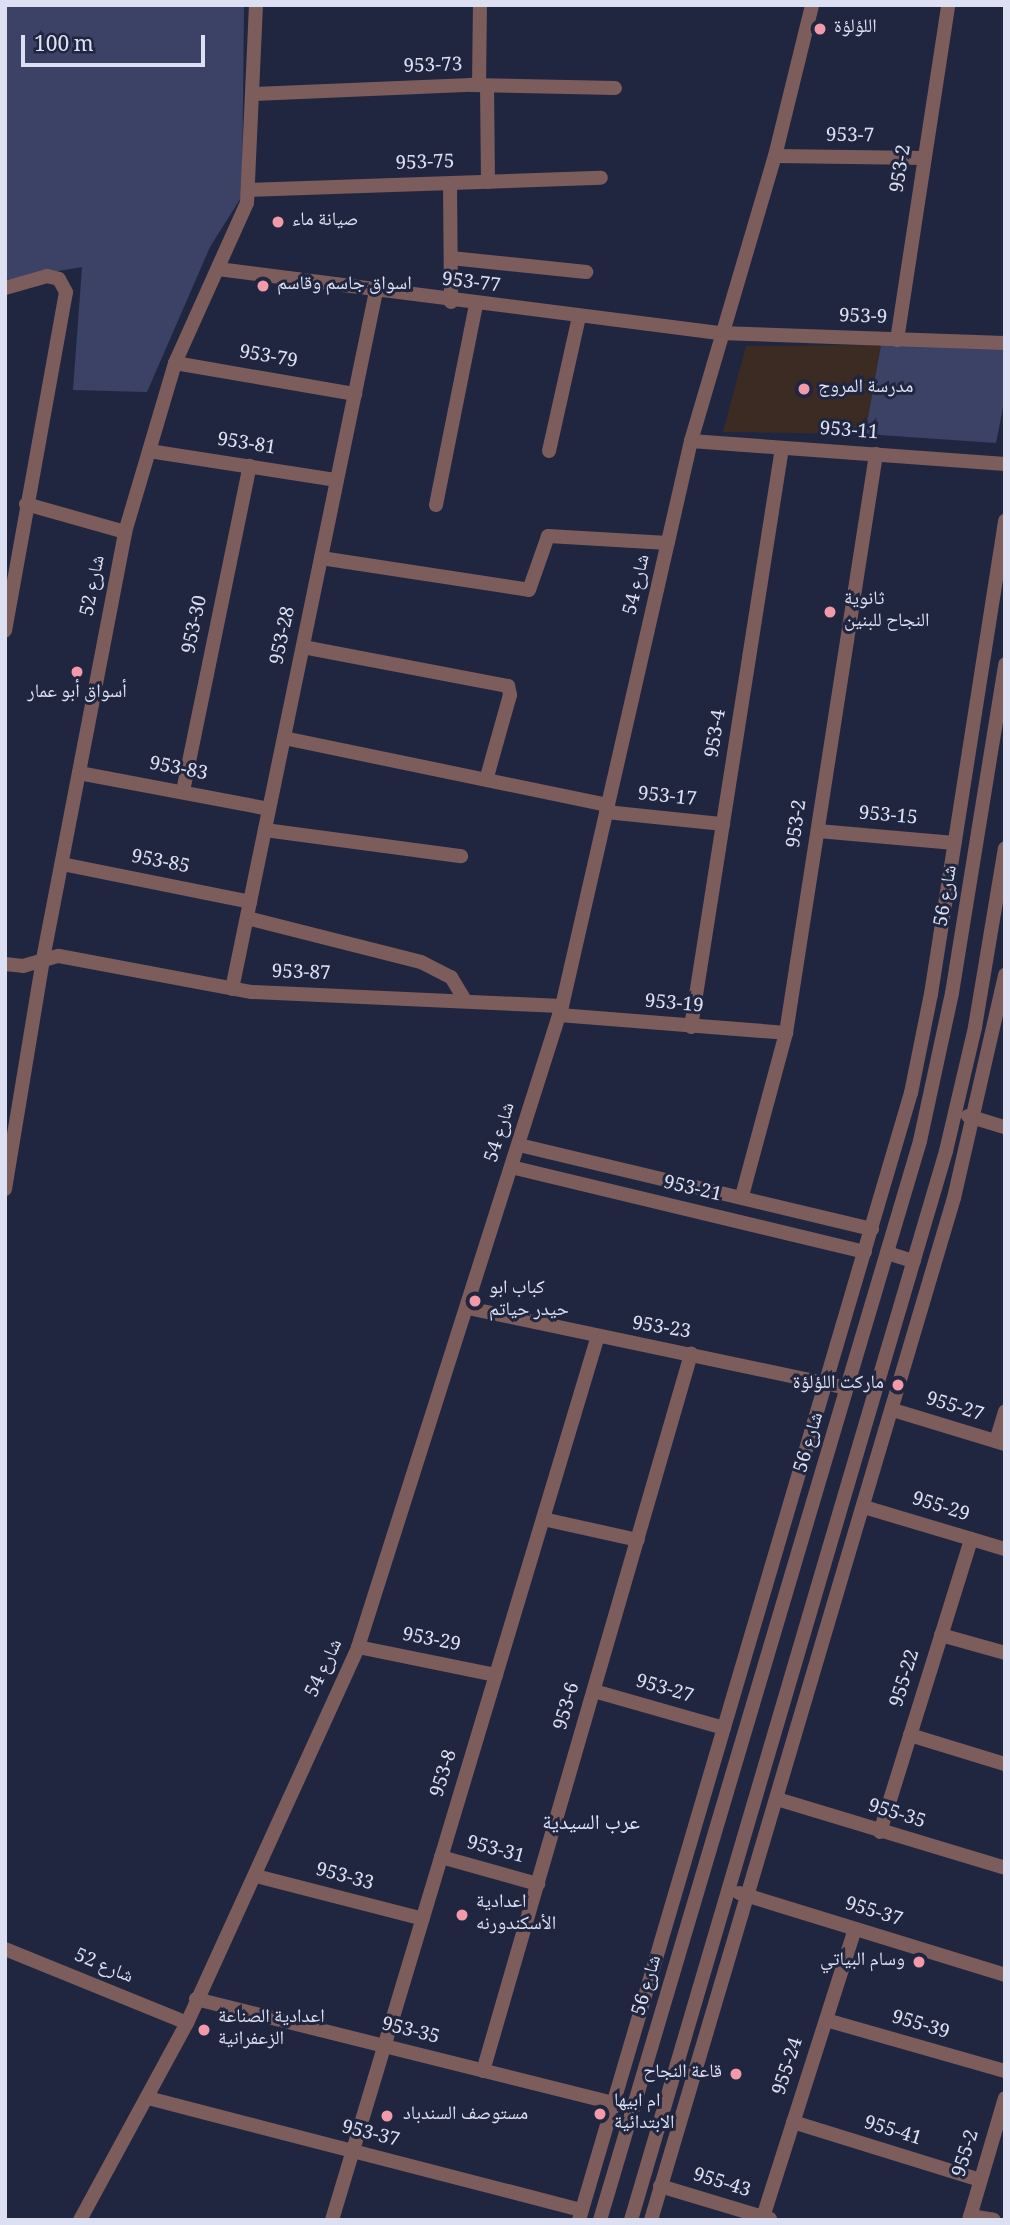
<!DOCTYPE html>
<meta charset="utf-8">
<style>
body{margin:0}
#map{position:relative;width:1010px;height:2225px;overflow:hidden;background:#212640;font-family:Georgia,"Noto Naskh Arabic",serif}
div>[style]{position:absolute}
.education>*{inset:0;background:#3c2b22}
.green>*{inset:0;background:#3b4266}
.minor>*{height:14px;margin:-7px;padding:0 7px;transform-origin:7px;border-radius:7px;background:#7c5d5c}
.dots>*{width:19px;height:19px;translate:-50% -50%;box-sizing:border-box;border:4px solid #212640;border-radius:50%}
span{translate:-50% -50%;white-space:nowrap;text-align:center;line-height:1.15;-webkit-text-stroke:6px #212640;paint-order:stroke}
.poi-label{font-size:19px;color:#dce0f2}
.left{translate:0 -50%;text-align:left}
.right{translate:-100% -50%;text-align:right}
.street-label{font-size:19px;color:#dce0f2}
.neighbourhood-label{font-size:21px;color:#dee3f9}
.frame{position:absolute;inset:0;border:7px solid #dce0f2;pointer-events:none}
.scale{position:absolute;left:21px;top:35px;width:184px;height:32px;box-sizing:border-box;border:4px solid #dce0f2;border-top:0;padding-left:9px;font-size:21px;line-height:24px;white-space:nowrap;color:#dce0f2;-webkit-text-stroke:5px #212640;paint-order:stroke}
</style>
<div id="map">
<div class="education">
<i style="clip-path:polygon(881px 345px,865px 434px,723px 432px,746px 346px)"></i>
</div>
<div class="green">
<i style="clip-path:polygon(244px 5px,242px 196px,210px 247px,147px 392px,73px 390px,82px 267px,5px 280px,5px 7px)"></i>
<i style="clip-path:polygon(881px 345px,1005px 347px,1005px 397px,996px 443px,865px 434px)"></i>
</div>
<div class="minor">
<i style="left:479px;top:85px;width:80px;rotate:-89.3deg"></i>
<i style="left:487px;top:86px;width:96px;rotate:89.4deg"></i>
<i style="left:253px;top:94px;width:218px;rotate:-2.4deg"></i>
<i style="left:471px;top:85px;width:144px;rotate:1.2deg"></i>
<i style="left:775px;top:156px;width:149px;rotate:0.8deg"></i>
<i style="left:450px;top:184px;width:118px;rotate:89.5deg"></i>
<i style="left:249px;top:190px;width:352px;rotate:-2deg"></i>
<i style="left:451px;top:258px;width:136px;rotate:5.9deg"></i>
<i style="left:218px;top:269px;width:505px;rotate:7.28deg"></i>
<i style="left:719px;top:333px;width:286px;rotate:2deg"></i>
<i style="left:5px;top:288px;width:44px;rotate:-15.9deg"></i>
<i style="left:47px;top:276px;width:12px;rotate:14deg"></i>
<i style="left:59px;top:279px;width:15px;rotate:62deg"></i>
<i style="left:66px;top:292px;width:344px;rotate:100.2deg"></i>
<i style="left:897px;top:340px;width:339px;rotate:-81.3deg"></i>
<i style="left:175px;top:363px;width:183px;rotate:9.8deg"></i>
<i style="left:691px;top:441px;width:315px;rotate:4.2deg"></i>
<i style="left:149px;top:451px;width:190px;rotate:8.8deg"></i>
<i style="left:549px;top:451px;width:137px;rotate:-77.4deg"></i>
<i style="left:26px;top:504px;width:103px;rotate:15.8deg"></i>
<i style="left:436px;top:505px;width:204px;rotate:-78.7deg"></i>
<i style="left:321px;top:558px;width:210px;rotate:8.7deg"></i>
<i style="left:529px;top:590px;width:57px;rotate:-70.6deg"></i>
<i style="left:548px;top:536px;width:120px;rotate:3.3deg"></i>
<i style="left:303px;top:647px;width:209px;rotate:10.8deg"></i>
<i style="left:508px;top:686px;width:9px;rotate:77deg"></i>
<i style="left:510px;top:695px;width:85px;rotate:105.7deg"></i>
<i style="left:284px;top:738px;width:331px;rotate:11.7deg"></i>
<i style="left:79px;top:773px;width:193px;rotate:10.7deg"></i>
<i style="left:183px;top:791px;width:332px;rotate:-78.4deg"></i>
<i style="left:606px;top:812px;width:118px;rotate:5.9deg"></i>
<i style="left:265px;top:830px;width:198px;rotate:7.6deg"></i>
<i style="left:818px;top:831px;width:137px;rotate:5deg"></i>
<i style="left:62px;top:864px;width:192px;rotate:11.4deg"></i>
<i style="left:247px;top:918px;width:179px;rotate:14.2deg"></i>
<i style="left:421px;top:962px;width:34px;rotate:27deg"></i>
<i style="left:451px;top:977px;width:26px;rotate:59deg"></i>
<i style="left:5px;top:964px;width:18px;rotate:6deg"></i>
<i style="left:23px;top:966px;width:37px;rotate:-16deg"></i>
<i style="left:59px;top:956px;width:196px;rotate:10.6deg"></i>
<i style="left:252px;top:992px;width:310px;rotate:2.6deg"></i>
<i style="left:232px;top:989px;width:713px;rotate:-78.34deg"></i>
<i style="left:559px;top:1015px;width:228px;rotate:4.5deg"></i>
<i style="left:691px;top:1027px;width:586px;rotate:-81.07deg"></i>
<i style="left:968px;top:1116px;width:39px;rotate:17deg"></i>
<i style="left:519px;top:1145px;width:363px;rotate:13.4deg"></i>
<i style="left:511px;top:1167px;width:364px;rotate:13.5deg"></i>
<i style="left:5px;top:1189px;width:233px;rotate:-80.6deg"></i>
<i style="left:43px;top:959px;width:435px;rotate:-79.1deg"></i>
<i style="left:125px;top:532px;width:176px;rotate:-73.5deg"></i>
<i style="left:175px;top:363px;width:175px;rotate:-65.8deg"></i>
<i style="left:247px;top:203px;width:198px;rotate:-87.4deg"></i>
<i style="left:742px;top:1196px;width:169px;rotate:-74.9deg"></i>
<i style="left:786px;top:1033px;width:586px;rotate:-81.16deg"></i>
<i style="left:887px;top:1253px;width:28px;rotate:17deg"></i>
<i style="left:468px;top:1308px;width:387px;rotate:11.9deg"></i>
<i style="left:893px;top:1410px;width:117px;rotate:16.9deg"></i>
<i style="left:996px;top:1441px;width:31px;rotate:-73deg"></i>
<i style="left:864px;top:1507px;width:147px;rotate:16.6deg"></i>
<i style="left:543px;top:1519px;width:97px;rotate:12.5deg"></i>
<i style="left:941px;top:1635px;width:66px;rotate:15.7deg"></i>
<i style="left:358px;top:1647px;width:141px;rotate:11.5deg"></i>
<i style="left:594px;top:1691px;width:135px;rotate:15.9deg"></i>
<i style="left:910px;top:1735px;width:99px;rotate:17deg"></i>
<i style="left:777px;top:1799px;width:238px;rotate:16.8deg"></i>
<i style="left:880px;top:1832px;width:307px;rotate:-72.7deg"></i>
<i style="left:441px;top:1857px;width:101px;rotate:15.6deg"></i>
<i style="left:256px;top:1876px;width:172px;rotate:14.4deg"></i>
<i style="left:739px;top:1893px;width:278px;rotate:17.1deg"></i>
<i style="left:5px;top:1949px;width:196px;rotate:22.1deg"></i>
<i style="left:196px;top:1999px;width:431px;rotate:14deg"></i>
<i style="left:826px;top:2020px;width:186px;rotate:15.9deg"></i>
<i style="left:483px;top:2071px;width:747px;rotate:-73.82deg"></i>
<i style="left:148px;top:2098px;width:448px;rotate:14.5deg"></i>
<i style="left:793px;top:2122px;width:196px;rotate:17.2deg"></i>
<i style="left:660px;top:2186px;width:115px;rotate:16.7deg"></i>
<i style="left:970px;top:2216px;width:24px;rotate:9deg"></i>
<i style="left:763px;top:2217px;width:302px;rotate:-72.3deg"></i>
<i style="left:80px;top:2220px;width:224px;rotate:-61.5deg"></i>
<i style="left:187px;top:2023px;width:413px;rotate:-65.5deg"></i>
<i style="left:358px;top:1647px;width:673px;rotate:-72.35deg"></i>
<i style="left:562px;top:1006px;width:580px;rotate:-77.14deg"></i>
<i style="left:691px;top:441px;width:297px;rotate:-73.6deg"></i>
<i style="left:775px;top:156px;width:155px;rotate:-76.2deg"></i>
<i style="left:332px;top:2220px;width:920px;rotate:-73.26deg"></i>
<i style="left:579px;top:2220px;width:1175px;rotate:-73.59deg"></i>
<i style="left:911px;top:1093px;width:101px;rotate:-78.6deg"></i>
<i style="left:931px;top:994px;width:479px;rotate:-81.1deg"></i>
<i style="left:600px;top:2220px;width:1125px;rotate:-73.48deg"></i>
<i style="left:920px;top:1141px;width:151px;rotate:-77.8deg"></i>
<i style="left:952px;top:993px;width:333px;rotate:-80.8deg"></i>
<i style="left:631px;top:2220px;width:1114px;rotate:-73.58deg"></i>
<i style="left:946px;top:1151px;width:127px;rotate:-76.8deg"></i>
<i style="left:975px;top:1027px;width:181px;rotate:-80.5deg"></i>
<i style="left:651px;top:2220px;width:1066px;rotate:-73.49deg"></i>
<i style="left:954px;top:1198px;width:229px;rotate:-77.1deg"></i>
<i style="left:969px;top:2220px;width:127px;rotate:-73.6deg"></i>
</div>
<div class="dots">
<i style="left:820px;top:29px;background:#f39aaa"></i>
<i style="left:278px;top:222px;background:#f39aaa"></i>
<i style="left:263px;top:286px;background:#f39aaa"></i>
<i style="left:804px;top:389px;background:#f39aaa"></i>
<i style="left:830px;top:612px;background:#f39aaa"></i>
<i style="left:77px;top:672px;background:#f39aaa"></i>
<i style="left:475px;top:1301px;background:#f39aaa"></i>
<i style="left:898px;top:1385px;background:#f39aaa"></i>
<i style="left:462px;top:1915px;background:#f39aaa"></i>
<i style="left:919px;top:1962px;background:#f39aaa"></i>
<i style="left:204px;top:2030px;background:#f39aaa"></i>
<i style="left:736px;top:2074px;background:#f39aaa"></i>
<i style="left:600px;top:2114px;background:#f39aaa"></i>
<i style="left:387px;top:2116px;background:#f39aaa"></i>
</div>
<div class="poi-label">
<span class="left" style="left:834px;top:29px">اللؤلؤة</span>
<span class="left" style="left:292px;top:222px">صيانة ماء</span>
<span class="left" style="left:277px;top:286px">اسواق جاسم وقاسم</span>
<span class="left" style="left:818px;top:389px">مدرسة المروج</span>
<span class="left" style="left:844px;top:612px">ثانوية<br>النجاح للبنين</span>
<span style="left:77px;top:694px">أسواق أبو عمار</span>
<span class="left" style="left:489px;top:1301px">كباب ابو<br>حيدر حياتم</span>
<span class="right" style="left:884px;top:1385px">ماركت اللؤلؤة</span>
<span class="left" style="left:476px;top:1915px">اعدادية<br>الأسكندورنه</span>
<span class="right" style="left:905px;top:1962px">وسام البياتي</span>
<span class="left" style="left:218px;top:2030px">اعدادية الصناعة<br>الزعفرانية</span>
<span class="right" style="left:722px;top:2074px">قاعة النجاح</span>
<span class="left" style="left:614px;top:2114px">ام ابيها<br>الابتدائية</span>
<span class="left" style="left:403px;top:2116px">مستوصف السندباد</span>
</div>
<div class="street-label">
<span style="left:433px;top:68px;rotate:-2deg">953-73</span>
<span style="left:850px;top:138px;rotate:1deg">953-7</span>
<span style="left:425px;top:165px;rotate:-2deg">953-75</span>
<span style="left:903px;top:169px;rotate:-81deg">953-2</span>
<span style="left:471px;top:285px;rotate:7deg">953-77</span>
<span style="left:863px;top:319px;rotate:2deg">953-9</span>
<span style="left:268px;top:359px;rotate:10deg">953-79</span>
<span style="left:849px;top:433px;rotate:4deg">953-11</span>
<span style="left:246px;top:446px;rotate:9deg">953-81</span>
<span style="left:639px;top:585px;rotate:-77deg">شارع 54</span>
<span style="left:95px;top:586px;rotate:-79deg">شارع 52</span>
<span style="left:197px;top:625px;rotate:-78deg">953-30</span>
<span style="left:285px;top:636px;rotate:-78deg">953-28</span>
<span style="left:718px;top:734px;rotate:-81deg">953-4</span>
<span style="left:178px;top:771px;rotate:11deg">953-83</span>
<span style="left:667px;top:799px;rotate:6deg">953-17</span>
<span style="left:888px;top:818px;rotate:5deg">953-15</span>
<span style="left:799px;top:824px;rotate:-82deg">953-2</span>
<span style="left:160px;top:864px;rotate:11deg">953-85</span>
<span style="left:948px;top:896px;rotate:-81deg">شارع 56</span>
<span style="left:301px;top:975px;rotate:2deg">953-87</span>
<span style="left:674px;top:1006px;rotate:5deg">953-19</span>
<span style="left:502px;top:1133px;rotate:-73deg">شارع 54</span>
<span style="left:692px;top:1191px;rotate:13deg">953-21</span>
<span style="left:661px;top:1330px;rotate:9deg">953-23</span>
<span style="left:954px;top:1409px;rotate:17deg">955-27</span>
<span style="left:811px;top:1443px;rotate:-74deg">شارع 56</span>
<span style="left:940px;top:1509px;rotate:17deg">955-29</span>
<span style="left:431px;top:1642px;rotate:11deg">953-29</span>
<span style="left:326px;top:1669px;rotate:-65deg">شارع 54</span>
<span style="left:907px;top:1679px;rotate:-73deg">955-22</span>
<span style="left:664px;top:1691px;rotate:16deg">953-27</span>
<span style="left:569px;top:1707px;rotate:-74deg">953-6</span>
<span style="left:446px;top:1774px;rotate:-73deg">953-8</span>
<span style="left:896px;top:1816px;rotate:17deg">955-35</span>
<span style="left:495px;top:1852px;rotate:15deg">953-31</span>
<span style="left:344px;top:1879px;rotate:15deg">953-33</span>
<span style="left:873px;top:1914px;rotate:17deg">955-37</span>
<span style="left:103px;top:1968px;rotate:22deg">شارع 52</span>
<span style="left:649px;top:1986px;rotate:-74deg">شارع 56</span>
<span style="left:920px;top:2027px;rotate:16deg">955-39</span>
<span style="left:410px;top:2033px;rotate:14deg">953-35</span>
<span style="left:790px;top:2067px;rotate:-72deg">955-24</span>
<span style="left:892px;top:2133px;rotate:17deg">955-41</span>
<span style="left:370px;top:2136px;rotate:14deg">953-37</span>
<span style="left:968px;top:2154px;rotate:-73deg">955-2</span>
<span style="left:721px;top:2185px;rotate:17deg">955-43</span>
</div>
<div class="neighbourhood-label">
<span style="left:591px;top:1825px">عرب السيدية</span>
</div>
<div class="frame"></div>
<div class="scale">100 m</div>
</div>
